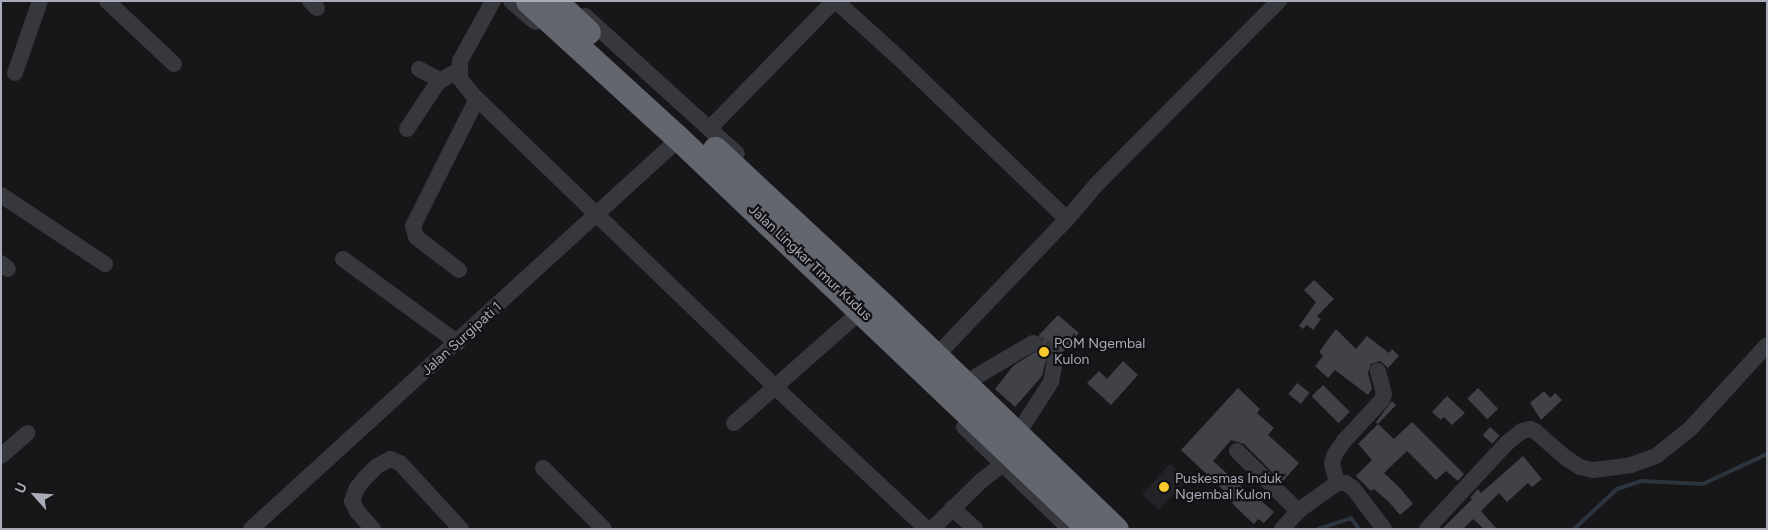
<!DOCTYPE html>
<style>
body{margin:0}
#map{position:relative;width:1768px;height:530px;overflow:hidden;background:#171619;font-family:Figtree,sans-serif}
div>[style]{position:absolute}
.built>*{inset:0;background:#232226;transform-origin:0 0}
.stream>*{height:4px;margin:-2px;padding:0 2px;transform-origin:2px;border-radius:2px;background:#2c343d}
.building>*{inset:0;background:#414146;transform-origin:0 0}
.minor-tunnel>*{height:16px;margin-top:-8px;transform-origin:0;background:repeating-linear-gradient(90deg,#343439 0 16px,transparent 0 24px)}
.minor>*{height:16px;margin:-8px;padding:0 8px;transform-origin:8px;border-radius:8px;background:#37383e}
.highway>*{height:25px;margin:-12.5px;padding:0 12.5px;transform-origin:12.5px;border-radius:12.5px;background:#63656f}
.dots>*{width:14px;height:14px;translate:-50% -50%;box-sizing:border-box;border:2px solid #121114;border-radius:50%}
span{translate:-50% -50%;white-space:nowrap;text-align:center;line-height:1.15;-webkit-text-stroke:4.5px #121114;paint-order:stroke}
.street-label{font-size:14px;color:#a8acb9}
.poi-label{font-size:14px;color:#a8acb9}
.left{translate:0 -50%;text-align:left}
.frame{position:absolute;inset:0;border:2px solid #a8acb9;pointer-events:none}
.north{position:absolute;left:10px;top:470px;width:50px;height:50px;-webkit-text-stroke:4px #121114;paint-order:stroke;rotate:296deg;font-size:14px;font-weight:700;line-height:20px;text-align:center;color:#a8acb9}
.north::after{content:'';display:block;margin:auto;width:18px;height:22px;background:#a8acb9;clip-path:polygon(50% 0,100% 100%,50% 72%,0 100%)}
</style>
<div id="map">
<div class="built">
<i style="left:1170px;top:464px;width:23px;height:41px;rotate:43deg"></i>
</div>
<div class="stream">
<i style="left:1318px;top:529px;width:35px;rotate:-18deg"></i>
<i style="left:1351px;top:518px;width:14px;rotate:54deg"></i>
<i style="left:1574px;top:529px;width:59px;rotate:-42.9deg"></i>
<i style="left:1617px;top:489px;width:25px;rotate:-18deg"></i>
<i style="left:1641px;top:481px;width:62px;rotate:2.8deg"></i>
<i style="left:1703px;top:484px;width:71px;rotate:-25.1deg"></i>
</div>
<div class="building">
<i style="clip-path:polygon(1314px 280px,1334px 299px,1317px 316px,1321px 319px,1313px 330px,1307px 325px,1303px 329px,1299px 326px,1316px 302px,1304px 290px)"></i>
<i style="clip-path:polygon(1058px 315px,1079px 333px,1061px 354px,1052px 352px,1047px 356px,1042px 376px,1015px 407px,995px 389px,1013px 366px,1041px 348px,1043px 342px,1039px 335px)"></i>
<i style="clip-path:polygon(1336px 329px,1356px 349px,1367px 336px,1389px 353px,1392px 349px,1399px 356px,1388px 368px,1380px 361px,1371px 364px,1368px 373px,1372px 389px,1368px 395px,1335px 370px,1328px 378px,1315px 366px,1323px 356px,1319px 352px)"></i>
<i style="clip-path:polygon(1123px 361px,1138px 375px,1111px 405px,1087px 383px,1099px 371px,1107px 379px)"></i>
<i style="left:1297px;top:383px;width:16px;height:14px;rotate:38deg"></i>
<i style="left:1323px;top:385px;width:38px;height:16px;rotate:45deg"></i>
<i style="clip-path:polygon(1238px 388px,1260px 409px,1257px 413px,1274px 428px,1268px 435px,1299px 463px,1282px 482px,1244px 444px,1231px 440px,1213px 461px,1259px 502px,1260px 500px,1274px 512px,1264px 523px,1258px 519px,1254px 524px,1246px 517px,1232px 503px,1234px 500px,1181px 450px)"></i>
<i style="left:1478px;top:388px;width:29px;height:15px;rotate:46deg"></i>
<i style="clip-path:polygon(1544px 391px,1550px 398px,1555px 393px,1562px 400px,1541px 420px,1530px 403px)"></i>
<i style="clip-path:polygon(1447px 396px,1465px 413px,1452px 425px,1444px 417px,1441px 420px,1432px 412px)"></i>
<i style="clip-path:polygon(1392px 401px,1396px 405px,1378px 424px,1394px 439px,1412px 422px,1464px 474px,1458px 481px,1446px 471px,1436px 480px,1407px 451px,1384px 473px,1401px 489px,1413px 504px,1400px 515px,1389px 502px,1374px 489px,1371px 491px,1356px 476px,1372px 460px,1358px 444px,1378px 424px,1376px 422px)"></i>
<i style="left:1490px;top:427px;width:13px;height:11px;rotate:42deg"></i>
<i style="clip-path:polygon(1523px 456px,1542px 479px,1532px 487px,1528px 483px,1507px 502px,1499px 493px,1481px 511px,1497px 529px,1484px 529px,1473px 519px,1463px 529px,1442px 529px,1472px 499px,1470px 498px,1478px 489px,1481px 493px)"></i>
</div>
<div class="minor-tunnel">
<i style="left:1033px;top:343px;width:10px;rotate:17deg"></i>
<i style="left:1043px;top:346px;width:11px;rotate:38deg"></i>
<i style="left:1052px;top:353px;width:9px;rotate:72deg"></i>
</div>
<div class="minor">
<i style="left:107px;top:1px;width:92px;rotate:43.2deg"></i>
<i style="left:310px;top:1px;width:10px;rotate:45deg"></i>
<i style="left:493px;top:1px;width:68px;rotate:118.8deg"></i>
<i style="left:460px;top:61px;width:18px;rotate:90deg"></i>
<i style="left:460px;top:79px;width:19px;rotate:51deg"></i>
<i style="left:472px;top:94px;width:421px;rotate:44deg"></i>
<i style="left:775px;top:387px;width:208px;rotate:43.1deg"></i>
<i style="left:511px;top:1px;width:32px;rotate:41deg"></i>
<i style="left:836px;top:1px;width:86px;rotate:42.2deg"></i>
<i style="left:900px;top:59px;width:231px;rotate:43.8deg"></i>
<i style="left:1067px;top:219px;width:190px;rotate:133.7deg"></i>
<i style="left:585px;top:16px;width:205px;rotate:42.2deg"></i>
<i style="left:419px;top:69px;width:24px;rotate:28deg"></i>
<i style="left:15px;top:73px;width:76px;rotate:-70.9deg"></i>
<i style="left:710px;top:128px;width:177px;rotate:-45.7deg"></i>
<i style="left:407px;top:129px;width:56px;rotate:-56.6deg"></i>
<i style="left:438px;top:82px;width:24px;rotate:-30deg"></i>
<i style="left:1px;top:195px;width:125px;rotate:33.6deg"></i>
<i style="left:1067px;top:219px;width:45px;rotate:-49.5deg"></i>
<i style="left:1096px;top:185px;width:260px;rotate:-45.2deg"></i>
<i style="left:343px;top:259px;width:142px;rotate:36.1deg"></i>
<i style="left:1px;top:263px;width:9px;rotate:41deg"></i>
<i style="left:459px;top:270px;width:54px;rotate:-142.5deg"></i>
<i style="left:416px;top:237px;width:11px;rotate:-105deg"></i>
<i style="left:413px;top:226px;width:142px;rotate:-63.3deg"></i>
<i style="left:959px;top:391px;width:18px;rotate:-43deg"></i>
<i style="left:972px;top:379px;width:71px;rotate:-30.5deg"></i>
<i style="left:734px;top:423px;width:157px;rotate:-41.4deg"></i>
<i style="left:964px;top:427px;width:147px;rotate:43.9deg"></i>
<i style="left:1010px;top:440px;width:18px;rotate:-47deg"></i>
<i style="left:1022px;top:427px;width:54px;rotate:-57.2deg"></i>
<i style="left:1051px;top:382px;width:20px;rotate:-79deg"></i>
<i style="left:1237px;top:451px;width:86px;rotate:44.5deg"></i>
<i style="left:1px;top:456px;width:35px;rotate:-41deg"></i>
<i style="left:543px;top:468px;width:86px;rotate:45deg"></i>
<i style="left:1337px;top:483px;width:21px;rotate:-104deg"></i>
<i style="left:1332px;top:463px;width:9px;rotate:-72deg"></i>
<i style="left:1335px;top:454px;width:16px;rotate:-55deg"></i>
<i style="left:1344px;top:441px;width:56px;rotate:-47.2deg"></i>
<i style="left:1382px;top:400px;width:6px;rotate:-72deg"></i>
<i style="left:1384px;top:394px;width:24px;rotate:-105deg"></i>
<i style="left:952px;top:508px;width:31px;rotate:42deg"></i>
<i style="left:251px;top:529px;width:568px;rotate:-42.36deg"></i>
<i style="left:373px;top:529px;width:24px;rotate:-132deg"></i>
<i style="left:357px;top:511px;width:11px;rotate:-117deg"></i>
<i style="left:352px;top:501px;width:14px;rotate:-69deg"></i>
<i style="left:357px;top:488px;width:13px;rotate:-51deg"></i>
<i style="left:365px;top:478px;width:17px;rotate:-45deg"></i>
<i style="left:377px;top:466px;width:15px;rotate:-28deg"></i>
<i style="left:390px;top:459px;width:11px;rotate:22deg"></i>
<i style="left:400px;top:463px;width:90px;rotate:47.3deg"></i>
<i style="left:932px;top:529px;width:69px;rotate:-44.4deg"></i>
<i style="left:981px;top:481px;width:37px;rotate:-38deg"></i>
<i style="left:1282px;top:529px;width:24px;rotate:-48deg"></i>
<i style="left:1298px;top:511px;width:48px;rotate:-35.7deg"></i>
<i style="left:1337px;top:483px;width:8px"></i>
<i style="left:1345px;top:483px;width:9px;rotate:32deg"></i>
<i style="left:1353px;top:488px;width:51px;rotate:52.9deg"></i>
<i style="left:1427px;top:529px;width:117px;rotate:-47.1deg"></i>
<i style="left:1507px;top:443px;width:19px;rotate:-39deg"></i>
<i style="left:1522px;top:431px;width:8px;rotate:-14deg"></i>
<i style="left:1530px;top:429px;width:5px;rotate:22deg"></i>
<i style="left:1535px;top:431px;width:41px;rotate:41.1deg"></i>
<i style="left:1566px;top:458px;width:17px;rotate:33deg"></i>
<i style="left:1580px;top:467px;width:13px;rotate:13deg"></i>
<i style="left:1593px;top:470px;width:38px;rotate:-7deg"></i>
<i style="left:1631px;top:465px;width:27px;rotate:-20deg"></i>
<i style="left:1656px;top:456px;width:43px;rotate:-38.5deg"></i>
<i style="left:1690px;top:429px;width:114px;rotate:-47.5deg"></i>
</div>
<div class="highway">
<i style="left:528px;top:1px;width:199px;rotate:42.4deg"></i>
<i style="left:675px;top:135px;width:572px;rotate:43.58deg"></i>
<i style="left:555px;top:1px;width:45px;rotate:43.2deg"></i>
<i style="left:715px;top:149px;width:229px;rotate:42.9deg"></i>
<i style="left:883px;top:305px;width:323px;rotate:43.9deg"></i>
</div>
<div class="dots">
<i style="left:1044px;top:352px;background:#f9c92e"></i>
<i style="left:1164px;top:487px;background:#f9c92e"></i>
</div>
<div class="street-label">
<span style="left:810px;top:263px;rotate:43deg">Jalan Lingkar Timur Kudus</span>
<span style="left:462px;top:339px;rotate:-42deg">Jalan Surgipati 1</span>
</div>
<div class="poi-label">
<span class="left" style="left:1054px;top:352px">POM Ngembal<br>Kulon</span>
<span class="left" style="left:1175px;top:487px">Puskesmas Induk<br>Ngembal Kulon</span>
</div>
<div class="frame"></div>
<div class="north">U</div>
</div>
